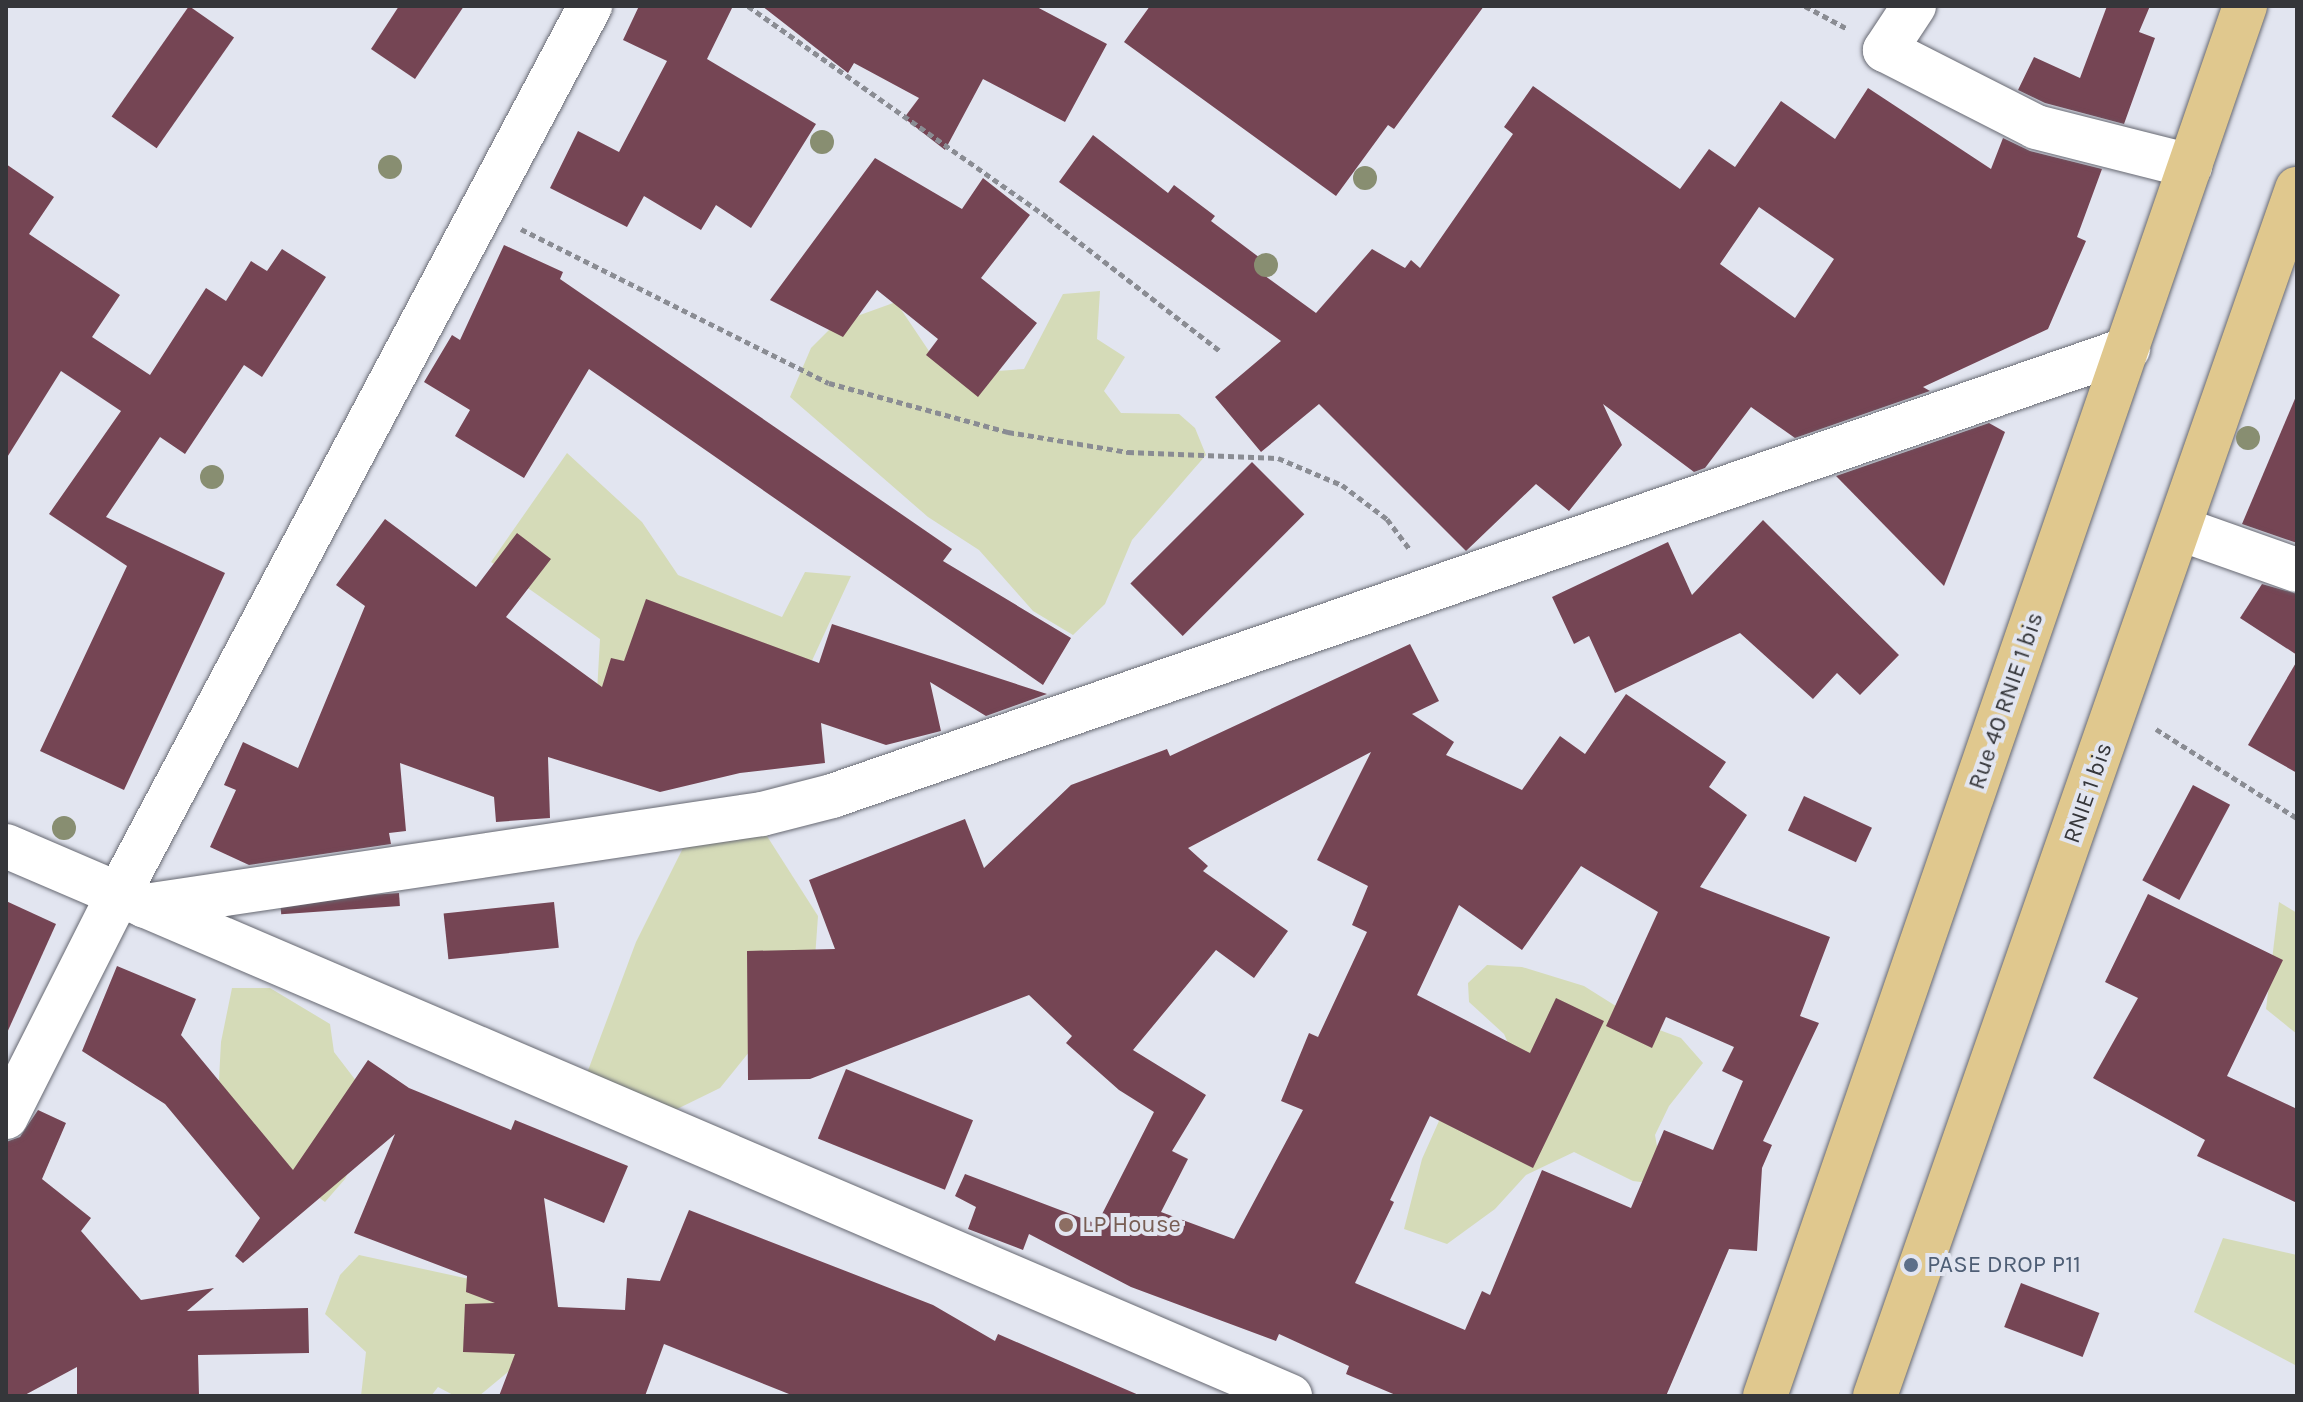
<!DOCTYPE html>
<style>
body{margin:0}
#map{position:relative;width:2303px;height:1402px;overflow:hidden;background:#e2e5f0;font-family:Karla,sans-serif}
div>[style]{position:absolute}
.green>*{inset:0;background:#d5dbb8}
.building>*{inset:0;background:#754554;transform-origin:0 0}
.path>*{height:5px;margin-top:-2.5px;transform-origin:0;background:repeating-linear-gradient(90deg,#8a8c93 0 6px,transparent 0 10px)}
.roads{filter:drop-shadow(0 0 2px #676972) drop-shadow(0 0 2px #676972)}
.minor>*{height:44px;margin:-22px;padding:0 22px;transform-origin:22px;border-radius:22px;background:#fff}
.primary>*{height:44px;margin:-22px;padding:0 22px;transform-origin:22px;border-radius:22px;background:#e0c88e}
.trees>*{width:24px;height:24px;margin:-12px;border-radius:50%;background:#888e71}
.dots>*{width:22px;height:22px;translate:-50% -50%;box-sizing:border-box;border:4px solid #e2e5f0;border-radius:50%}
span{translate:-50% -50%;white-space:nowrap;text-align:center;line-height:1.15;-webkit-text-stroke:8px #e2e5f0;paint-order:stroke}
.street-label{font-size:24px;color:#35363a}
.education-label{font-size:24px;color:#785e54}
.left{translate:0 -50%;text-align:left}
.service-label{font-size:24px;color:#4e5e75}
.frame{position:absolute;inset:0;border:8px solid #35363a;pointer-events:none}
</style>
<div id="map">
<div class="green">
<i style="clip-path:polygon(1100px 291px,1097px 339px,1125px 357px,1104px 391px,1121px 413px,1179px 414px,1195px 428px,1206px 455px,1132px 540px,1105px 604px,1073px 635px,1033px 611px,979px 550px,928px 517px,790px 397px,811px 348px,835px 324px,896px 302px,933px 357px,971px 373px,1024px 369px,1063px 294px)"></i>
<i style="clip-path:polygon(567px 453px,642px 522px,678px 575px,782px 617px,805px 572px,851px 576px,780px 730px,594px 745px,600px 639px,491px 562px)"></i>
<i style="clip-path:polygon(765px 833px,818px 916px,814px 972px,720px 1088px,673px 1111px,580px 1092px,636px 942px,684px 846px)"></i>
<i style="clip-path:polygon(2279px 902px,2297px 913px,2297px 1034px,2266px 1009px)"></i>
<i style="clip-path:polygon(1487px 965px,1522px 967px,1584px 986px,1646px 1025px,1681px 1038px,1703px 1063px,1669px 1106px,1655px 1135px,1664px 1185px,1633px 1181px,1574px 1152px,1526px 1175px,1495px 1209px,1447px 1244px,1404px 1229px,1422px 1159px,1447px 1103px,1515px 1059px,1504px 1034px,1469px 1002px,1468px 983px)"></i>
<i style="clip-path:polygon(232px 988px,270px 988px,330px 1024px,334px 1052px,360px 1086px,367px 1132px,345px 1179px,325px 1202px,272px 1163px,218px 1098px,221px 1042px)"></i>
<i style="clip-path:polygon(2223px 1238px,2297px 1255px,2297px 1366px,2194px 1312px)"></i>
<i style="clip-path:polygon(359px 1255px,506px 1287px,520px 1362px,479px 1396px,455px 1396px,438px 1387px,431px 1396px,361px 1396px,366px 1352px,325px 1314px,340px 1275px)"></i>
</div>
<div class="building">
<i style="left:189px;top:6px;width:55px;height:135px;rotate:35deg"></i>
<i style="clip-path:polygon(399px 6px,464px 6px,415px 79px,371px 49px)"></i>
<i style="clip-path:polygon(639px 6px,733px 6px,707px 59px,816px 124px,751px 228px,716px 205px,701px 230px,644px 196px,627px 227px,550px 188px,578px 131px,619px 152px,667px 61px,623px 40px)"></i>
<i style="clip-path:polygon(762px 6px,1035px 6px,1107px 44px,1065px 122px,983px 79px,945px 150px,904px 118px,919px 98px,854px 63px,848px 73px)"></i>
<i style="clip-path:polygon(1150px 6px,1484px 6px,1394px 129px,1388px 125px,1336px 196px,1124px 42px)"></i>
<i style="clip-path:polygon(2107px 6px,2150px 6px,2139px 32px,2155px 38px,2124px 124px,2045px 103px,2018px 90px,2034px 57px,2080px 78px)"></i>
<i style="clip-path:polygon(evenodd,1533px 86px,1680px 189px,1709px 149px,1735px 167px,1781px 101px,1835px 139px,1868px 88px,1991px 169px,2003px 138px,2030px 151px,2102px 169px,2077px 237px,2086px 241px,2048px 329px,1923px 387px,1930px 391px,1795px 438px,1751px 407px,1705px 468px,1694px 472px,1603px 404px,1622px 445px,1569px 511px,1536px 484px,1466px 551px,1319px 404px,1261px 452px,1215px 397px,1281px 341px,1059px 182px,1093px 135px,1168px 193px,1174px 185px,1215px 216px,1211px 221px,1264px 261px,1257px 270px,1316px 313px,1372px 249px,1405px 268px,1411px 260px,1420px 268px,1513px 134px,1504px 127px,1533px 86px,1759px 207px,1834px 259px,1795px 318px,1720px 264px,1759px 207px)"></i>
<i style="clip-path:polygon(875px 158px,962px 209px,983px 178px,1030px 215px,981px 278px,1037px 323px,978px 397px,926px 355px,938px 339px,877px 290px,843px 337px,770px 300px)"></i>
<i style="clip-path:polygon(6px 164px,54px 197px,29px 234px,120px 295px,92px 337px,150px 375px,206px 288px,226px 301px,251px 261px,267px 271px,282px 249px,326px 277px,262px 377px,244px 365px,185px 454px,160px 437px,106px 517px,225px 573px,124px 790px,40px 751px,127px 566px,49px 514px,121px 411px,61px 371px,6px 459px)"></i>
<i style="clip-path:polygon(504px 245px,563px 272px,560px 279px,952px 549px,943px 561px,1071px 638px,1043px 685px,589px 369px,524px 478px,455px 436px,470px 410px,424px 382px,452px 335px,460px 340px)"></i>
<i style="clip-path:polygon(2297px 394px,2297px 543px,2242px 524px)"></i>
<i style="clip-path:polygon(1989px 423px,2005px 432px,1944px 586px,1836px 476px)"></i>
<i style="left:1252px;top:462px;width:74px;height:172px;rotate:45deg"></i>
<i style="clip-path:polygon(385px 519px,476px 587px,517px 533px,551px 559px,506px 617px,602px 687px,611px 658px,624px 661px,646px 599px,819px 663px,832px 624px,1047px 694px,986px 716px,930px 682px,941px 731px,886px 745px,821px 723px,825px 763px,740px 773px,660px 792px,548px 757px,550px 818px,496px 822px,494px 797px,400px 763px,406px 831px,389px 833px,391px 844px,249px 865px,210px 847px,236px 790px,224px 785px,243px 742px,298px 768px,365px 606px,336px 585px)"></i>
<i style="clip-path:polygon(1763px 520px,1899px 655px,1860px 695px,1837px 673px,1813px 699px,1740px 633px,1615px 693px,1589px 636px,1574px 644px,1552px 597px,1668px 542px,1692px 595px)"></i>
<i style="clip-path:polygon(2262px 584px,2297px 594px,2297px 655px,2240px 618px)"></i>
<i style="clip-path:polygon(evenodd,1410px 644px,1439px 701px,1412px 714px,1454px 742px,1446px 755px,1522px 790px,1560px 736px,1585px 754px,1626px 694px,1726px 762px,1709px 787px,1747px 815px,1700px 887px,1830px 937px,1800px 1016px,1819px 1023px,1763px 1141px,1772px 1145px,1762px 1168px,1757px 1251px,1729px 1249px,1666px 1396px,1398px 1396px,1346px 1374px,1349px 1366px,1279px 1334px,1276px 1341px,1131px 1287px,1029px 1234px,1023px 1250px,968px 1229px,976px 1207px,955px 1196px,965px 1174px,1097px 1224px,1154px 1112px,1119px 1090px,1066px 1043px,1072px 1036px,1029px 995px,810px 1079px,748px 1080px,747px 951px,835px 949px,809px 880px,965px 819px,984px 868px,1071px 785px,1167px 749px,1170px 756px,1410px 644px,1371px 752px,1317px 860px,1368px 886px,1352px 925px,1367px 932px,1318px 1037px,1309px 1033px,1281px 1101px,1303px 1110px,1234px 1239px,1161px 1212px,1188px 1159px,1172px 1151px,1206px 1095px,1133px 1050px,1216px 950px,1254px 978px,1288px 931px,1203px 871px,1208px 866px,1188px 848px,1371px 752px,1410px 644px,1581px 866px,1658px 912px,1606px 1026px,1652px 1048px,1666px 1017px,1734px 1047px,1722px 1071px,1743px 1081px,1713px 1150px,1664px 1130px,1631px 1208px,1542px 1170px,1490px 1295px,1482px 1291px,1465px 1330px,1355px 1283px,1394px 1202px,1390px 1200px,1430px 1116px,1533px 1168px,1604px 1021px,1556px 998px,1530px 1053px,1417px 995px,1459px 905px,1522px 950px,1581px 866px)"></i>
<i style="clip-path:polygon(2297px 661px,2297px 773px,2248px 745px)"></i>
<i style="left:2193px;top:785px;width:42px;height:108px;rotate:28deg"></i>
<i style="left:1804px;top:796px;width:75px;height:38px;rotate:25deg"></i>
<i style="left:399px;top:893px;width:13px;height:119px;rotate:86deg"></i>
<i style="clip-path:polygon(2148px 894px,2283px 960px,2227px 1076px,2297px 1109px,2297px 1203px,2197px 1156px,2205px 1140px,2093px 1078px,2138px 998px,2105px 982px)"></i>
<i style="clip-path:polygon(6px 901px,56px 924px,6px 1035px)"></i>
<i style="left:554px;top:902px;width:46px;height:111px;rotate:84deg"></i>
<i style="clip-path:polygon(117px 966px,196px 999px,181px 1035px,293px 1170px,368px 1060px,409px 1088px,511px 1130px,515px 1120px,628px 1166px,604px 1223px,544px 1198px,558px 1307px,625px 1310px,627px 1278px,660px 1281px,689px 1210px,933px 1305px,995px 1341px,998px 1334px,1141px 1396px,794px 1396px,664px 1344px,645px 1396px,499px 1396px,515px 1354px,463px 1352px,465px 1304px,495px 1303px,466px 1292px,467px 1276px,354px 1233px,395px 1134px,243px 1263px,235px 1256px,260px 1218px,165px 1104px,82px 1051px)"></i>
<i style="left:846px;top:1069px;width:137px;height:75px;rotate:22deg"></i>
<i style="clip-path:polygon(38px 1110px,66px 1123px,42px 1179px,91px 1218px,81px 1231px,141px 1300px,214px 1288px,187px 1311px,308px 1308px,309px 1353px,198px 1355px,199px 1396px,77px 1396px,77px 1367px,23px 1396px,6px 1396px,6px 1142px,20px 1137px)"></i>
<i style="left:2021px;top:1283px;width:84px;height:47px;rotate:21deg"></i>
</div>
<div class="path">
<i style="left:748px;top:6px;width:367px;rotate:35.2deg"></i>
<i style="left:1048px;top:218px;width:217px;rotate:37.7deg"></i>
<i style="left:1805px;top:6px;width:47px;rotate:28.2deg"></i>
<i style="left:521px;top:229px;width:344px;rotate:26.6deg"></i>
<i style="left:829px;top:383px;width:186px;rotate:15.3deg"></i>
<i style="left:1008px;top:432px;width:122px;rotate:9.5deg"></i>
<i style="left:1128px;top:452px;width:150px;rotate:2.3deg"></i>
<i style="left:1278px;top:458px;width:69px;rotate:22.9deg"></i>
<i style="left:1342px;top:485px;width:56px;rotate:37.1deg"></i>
<i style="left:1387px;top:519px;width:39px;rotate:53deg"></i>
<i style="left:2156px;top:729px;width:167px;rotate:32.3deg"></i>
</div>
<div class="roads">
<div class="minor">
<i style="left:1914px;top:6px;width:53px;rotate:123.4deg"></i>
<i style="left:1885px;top:50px;width:169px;rotate:27deg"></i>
<i style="left:2036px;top:127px;width:159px;rotate:14.2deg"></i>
<i style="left:2181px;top:529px;width:123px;rotate:19.5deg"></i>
<i style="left:6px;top:846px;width:1397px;rotate:23.19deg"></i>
<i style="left:145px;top:906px;width:624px;rotate:-8.48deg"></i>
<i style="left:762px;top:814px;width:72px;rotate:-14.4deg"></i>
<i style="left:832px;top:796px;width:1371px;rotate:-19.03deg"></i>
<i style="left:6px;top:1117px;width:249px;rotate:-63.2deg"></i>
<i style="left:118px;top:895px;width:1007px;rotate:-62.03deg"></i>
</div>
<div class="primary">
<i style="left:1765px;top:1396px;width:1471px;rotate:-70.95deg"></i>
<i style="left:1875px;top:1396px;width:1279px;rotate:-70.73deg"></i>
</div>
</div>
<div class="trees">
<i style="left:822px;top:142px"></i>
<i style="left:390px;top:167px"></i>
<i style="left:1365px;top:178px"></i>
<i style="left:1266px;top:265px"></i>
<i style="left:2248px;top:438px"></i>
<i style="left:212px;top:477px"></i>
<i style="left:64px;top:828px"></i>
</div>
<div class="dots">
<i style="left:1066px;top:1225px;background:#8d6e63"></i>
<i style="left:1911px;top:1265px;background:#5c6f8a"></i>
</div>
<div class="street-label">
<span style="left:2006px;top:701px;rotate:-71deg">Rue 40 RNIE 1 bis</span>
<span style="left:2088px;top:793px;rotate:-71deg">RNIE 1 bis</span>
</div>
<div class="education-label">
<span class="left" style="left:1082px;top:1225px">LP House</span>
</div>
<div class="service-label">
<span class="left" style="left:1927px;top:1265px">PASE DROP P11</span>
</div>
<div class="frame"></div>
</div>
